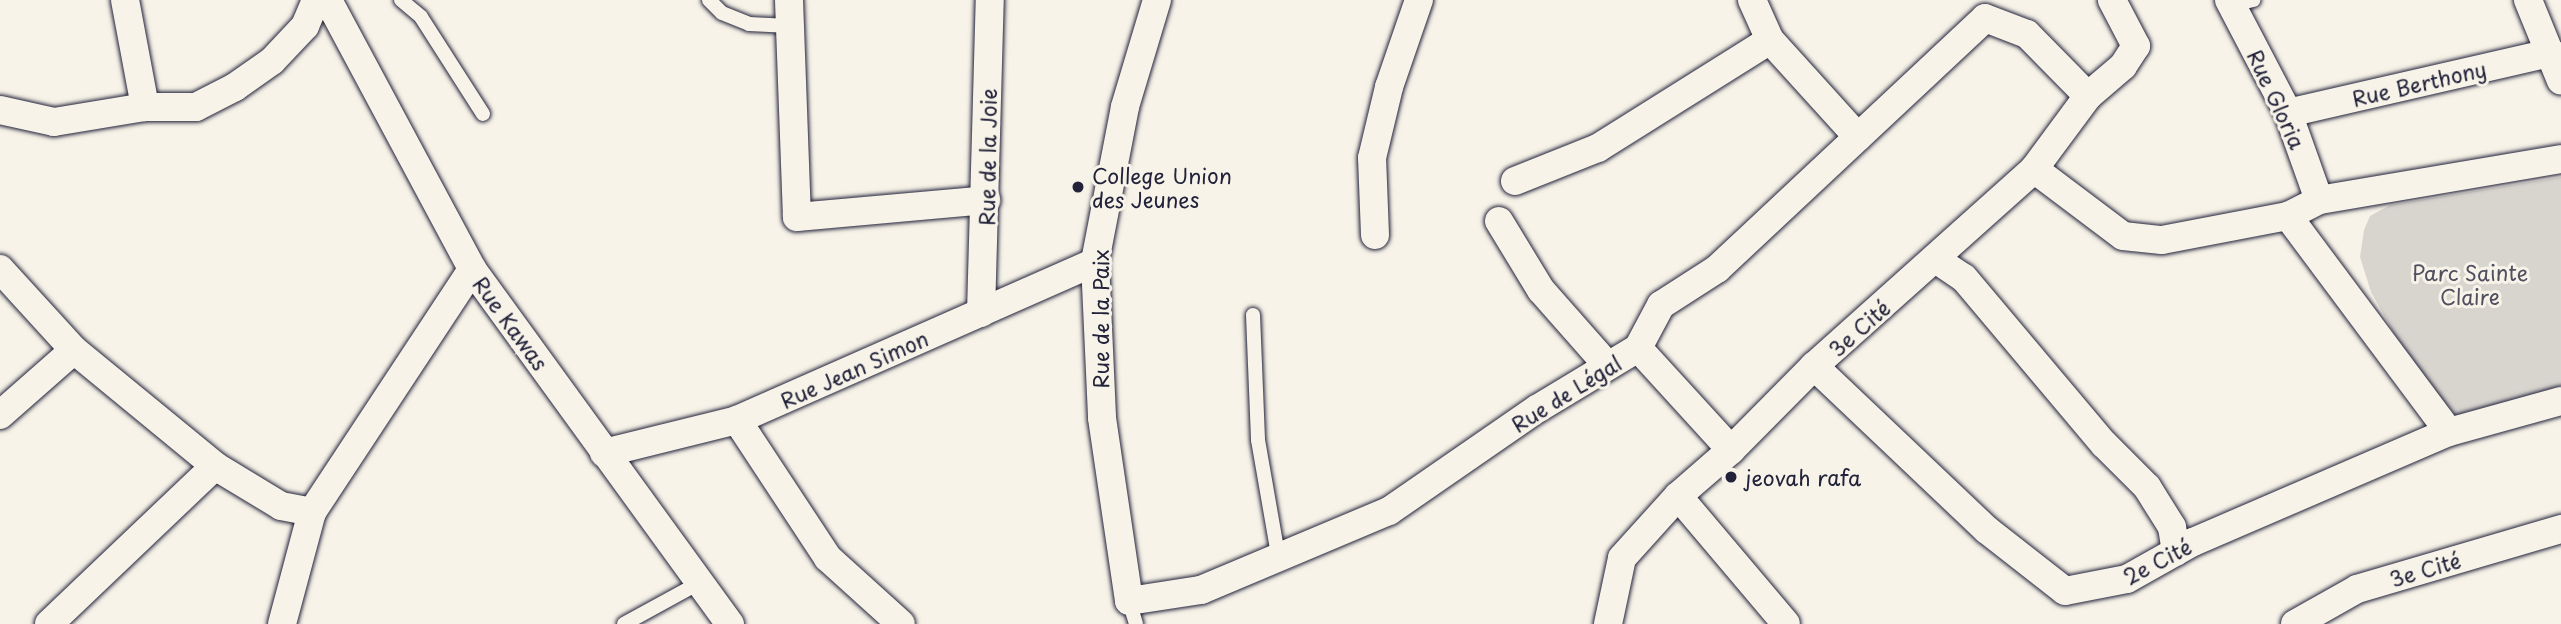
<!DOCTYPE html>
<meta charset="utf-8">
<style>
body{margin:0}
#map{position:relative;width:2561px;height:624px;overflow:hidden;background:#f7f3e8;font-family:"Playpen Sans",sans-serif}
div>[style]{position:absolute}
.green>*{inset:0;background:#d8d5cf}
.roads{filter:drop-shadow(0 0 2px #22223b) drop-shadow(0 0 2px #22223b)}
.lane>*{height:14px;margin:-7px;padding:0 7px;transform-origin:7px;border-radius:7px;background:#f7f3e8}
.street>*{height:28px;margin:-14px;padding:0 14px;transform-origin:14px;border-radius:14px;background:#f7f3e8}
.dots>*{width:19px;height:19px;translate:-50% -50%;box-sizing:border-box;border:4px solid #f7f3e8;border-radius:50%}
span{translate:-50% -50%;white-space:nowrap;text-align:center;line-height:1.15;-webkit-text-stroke:6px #f7f3e8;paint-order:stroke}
.street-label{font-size:21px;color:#22223b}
.poi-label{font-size:21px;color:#22223b}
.left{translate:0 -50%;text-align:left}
.park-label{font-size:21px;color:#504f60}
</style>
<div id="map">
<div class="green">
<i style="clip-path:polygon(2561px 177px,2561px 389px,2459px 418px,2417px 374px,2371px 292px,2360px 257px,2364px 230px,2370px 216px,2390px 205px)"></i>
</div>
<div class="roads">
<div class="lane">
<i style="left:401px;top:0;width:26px;rotate:40deg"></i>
<i style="left:421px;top:17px;width:115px;rotate:57.4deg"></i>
<i style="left:709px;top:0;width:18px;rotate:45deg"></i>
<i style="left:722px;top:13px;width:29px;rotate:22deg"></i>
<i style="left:749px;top:24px;width:41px;rotate:2.8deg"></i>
<i style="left:2232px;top:5px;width:22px;rotate:-13deg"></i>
<i style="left:1253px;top:315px;width:125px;rotate:87.7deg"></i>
<i style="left:1258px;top:440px;width:122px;rotate:80.1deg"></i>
<i style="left:1129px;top:601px;width:24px;rotate:73deg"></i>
<i style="left:624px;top:624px;width:83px;rotate:-28.7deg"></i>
</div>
<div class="street">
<i style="left:125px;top:0;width:109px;rotate:79.4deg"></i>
<i style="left:328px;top:0;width:305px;rotate:61.8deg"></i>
<i style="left:472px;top:269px;width:439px;rotate:54deg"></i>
<i style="left:789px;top:0;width:217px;rotate:87.9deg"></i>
<i style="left:797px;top:217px;width:190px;rotate:-5.1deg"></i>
<i style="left:1157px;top:0;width:112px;rotate:106.7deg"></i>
<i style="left:1125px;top:107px;width:158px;rotate:101deg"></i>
<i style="left:1095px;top:262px;width:156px;rotate:87.4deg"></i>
<i style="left:1102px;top:418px;width:185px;rotate:81.6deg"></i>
<i style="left:1129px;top:601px;width:73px;rotate:-8.7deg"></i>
<i style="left:1201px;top:590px;width:204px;rotate:-22.8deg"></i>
<i style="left:1389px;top:511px;width:180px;rotate:-34.6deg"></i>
<i style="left:1537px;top:409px;width:118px;rotate:-31.1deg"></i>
<i style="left:1638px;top:348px;width:49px;rotate:-61.9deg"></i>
<i style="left:1661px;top:305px;width:67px;rotate:-32.7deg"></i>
<i style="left:1717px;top:269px;width:367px;rotate:-43.1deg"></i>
<i style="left:1985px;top:18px;width:45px;rotate:20.9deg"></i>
<i style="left:2027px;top:34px;width:87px;rotate:45.5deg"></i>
<i style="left:1752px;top:0;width:44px;rotate:65.8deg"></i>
<i style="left:1770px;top:40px;width:131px;rotate:47.8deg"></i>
<i style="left:2229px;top:0;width:127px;rotate:62.4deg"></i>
<i style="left:2288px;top:113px;width:92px;rotate:70.4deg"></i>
<i style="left:2528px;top:0;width:87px;rotate:67.8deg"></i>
<i style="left:0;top:110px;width:55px;rotate:12.5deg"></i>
<i style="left:54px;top:122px;width:92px;rotate:-9.4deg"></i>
<i style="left:145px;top:107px;width:51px"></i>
<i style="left:196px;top:107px;width:44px;rotate:-27.1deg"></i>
<i style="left:235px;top:87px;width:45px;rotate:-35.1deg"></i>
<i style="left:272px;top:61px;width:48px;rotate:-46.7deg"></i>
<i style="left:305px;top:26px;width:28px;rotate:-67deg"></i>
<i style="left:2288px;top:113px;width:270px;rotate:-12.9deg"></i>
<i style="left:2034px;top:169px;width:111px;rotate:37deg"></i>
<i style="left:2123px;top:236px;width:39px;rotate:6deg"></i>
<i style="left:2162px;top:240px;width:128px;rotate:-10.8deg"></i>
<i style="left:2288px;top:216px;width:35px;rotate:-27deg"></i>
<i style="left:2319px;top:200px;width:245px;rotate:-9.6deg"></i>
<i style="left:1515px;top:181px;width:89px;rotate:-21.7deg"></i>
<i style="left:1598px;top:148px;width:203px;rotate:-32.1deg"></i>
<i style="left:2288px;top:216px;width:269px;rotate:53.3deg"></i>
<i style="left:1499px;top:221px;width:81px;rotate:58.7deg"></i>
<i style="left:1541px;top:290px;width:101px;rotate:48.6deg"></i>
<i style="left:1375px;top:235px;width:77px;rotate:-92.2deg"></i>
<i style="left:1372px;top:158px;width:73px;rotate:-76.5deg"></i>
<i style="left:1389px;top:87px;width:92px;rotate:-71deg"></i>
<i style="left:1937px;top:260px;width:32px;rotate:34deg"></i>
<i style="left:1964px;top:278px;width:217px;rotate:49.9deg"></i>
<i style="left:2104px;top:444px;width:61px;rotate:45deg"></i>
<i style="left:2147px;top:487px;width:47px;rotate:58deg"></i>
<i style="left:2172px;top:527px;width:25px;rotate:81deg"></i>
<i style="left:0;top:269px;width:110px;rotate:47.6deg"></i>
<i style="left:74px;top:350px;width:183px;rotate:39.4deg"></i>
<i style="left:215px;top:466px;width:77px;rotate:31.2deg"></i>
<i style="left:281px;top:506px;width:32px;rotate:11deg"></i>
<i style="left:981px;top:313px;width:313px;rotate:-88.4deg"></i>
<i style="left:1638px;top:348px;width:138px;rotate:47.6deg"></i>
<i style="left:1814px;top:366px;width:238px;rotate:43.5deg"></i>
<i style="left:1987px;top:530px;width:99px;rotate:38deg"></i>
<i style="left:2065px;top:591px;width:63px;rotate:-11deg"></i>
<i style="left:2127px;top:579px;width:76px;rotate:-29.3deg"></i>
<i style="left:2193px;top:542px;width:279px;rotate:-23.3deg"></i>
<i style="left:2449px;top:432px;width:116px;rotate:-15.5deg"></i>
<i style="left:0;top:415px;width:98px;rotate:-41.3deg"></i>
<i style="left:737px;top:420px;width:165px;rotate:56.6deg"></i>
<i style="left:828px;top:558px;width:98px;rotate:42.1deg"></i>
<i style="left:604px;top:453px;width:137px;rotate:-13.9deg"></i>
<i style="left:737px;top:420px;width:391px;rotate:-23.8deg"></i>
<i style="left:1678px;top:496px;width:167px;rotate:49.8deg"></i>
<i style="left:49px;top:624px;width:229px;rotate:-43.6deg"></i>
<i style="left:282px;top:624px;width:116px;rotate:-75deg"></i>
<i style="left:312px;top:512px;width:291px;rotate:-56.6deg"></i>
<i style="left:1608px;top:624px;width:67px;rotate:-78deg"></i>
<i style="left:1622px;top:558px;width:84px;rotate:-47.9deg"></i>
<i style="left:1678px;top:496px;width:70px;rotate:-41deg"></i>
<i style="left:1731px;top:450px;width:118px;rotate:-45.3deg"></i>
<i style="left:1814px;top:366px;width:295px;rotate:-41.8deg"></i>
<i style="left:2034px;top:169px;width:91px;rotate:-53.5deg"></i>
<i style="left:2088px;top:96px;width:46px;rotate:-40.6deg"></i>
<i style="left:2123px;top:66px;width:24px;rotate:-57deg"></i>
<i style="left:2136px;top:46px;width:52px;rotate:-117.6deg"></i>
<i style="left:2295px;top:624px;width:71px;rotate:-29.4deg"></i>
<i style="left:2357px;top:589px;width:213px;rotate:-16.4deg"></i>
</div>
</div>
<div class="dots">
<i style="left:1078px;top:187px;background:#22223b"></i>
<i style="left:1731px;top:477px;background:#22223b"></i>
</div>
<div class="street-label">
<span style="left:2419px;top:83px;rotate:-13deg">Rue Berthony</span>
<span style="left:2277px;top:99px;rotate:65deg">Rue Gloria</span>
<span style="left:987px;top:157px;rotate:-89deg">Rue de la Joie</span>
<span style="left:1100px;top:319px;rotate:-90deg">Rue de la Paix</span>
<span style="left:511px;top:323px;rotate:54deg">Rue Kawas</span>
<span style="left:1859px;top:328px;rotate:-41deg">3e Cité</span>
<span style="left:854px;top:369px;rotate:-24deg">Rue Jean Simon</span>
<span style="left:1566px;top:393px;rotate:-32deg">Rue de Légal</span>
<span style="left:2157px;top:561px;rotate:-27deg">2e Cité</span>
<span style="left:2425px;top:569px;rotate:-16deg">3e Cité</span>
</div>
<div class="poi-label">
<span class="left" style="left:1092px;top:187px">College Union<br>des Jeunes</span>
<span class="left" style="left:1745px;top:477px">jeovah rafa</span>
</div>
<div class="park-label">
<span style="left:2470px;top:284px">Parc Sainte<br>Claire</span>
</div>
</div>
